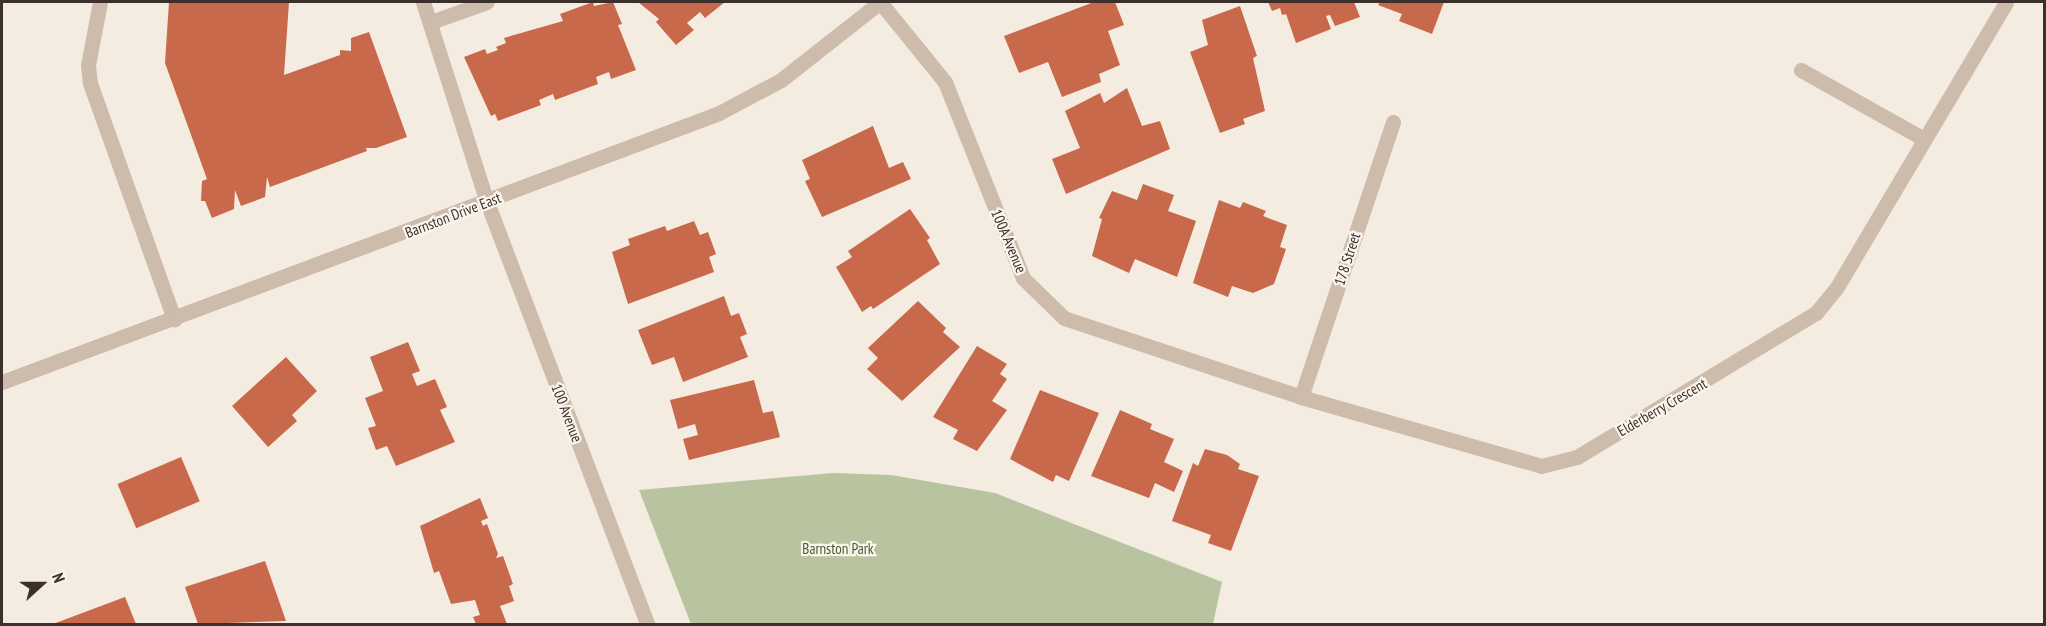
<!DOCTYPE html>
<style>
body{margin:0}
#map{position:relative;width:2046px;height:626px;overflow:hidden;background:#f4ebe1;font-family:"PT Sans Narrow",sans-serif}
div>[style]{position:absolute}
.green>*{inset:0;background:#b8c4a0}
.building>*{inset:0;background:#c8694b;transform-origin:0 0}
.minor>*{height:15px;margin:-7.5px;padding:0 7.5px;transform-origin:7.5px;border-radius:7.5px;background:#cdbbac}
span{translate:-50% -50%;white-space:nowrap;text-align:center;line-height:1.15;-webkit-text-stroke:4.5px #fbf5ee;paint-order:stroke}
.street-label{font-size:15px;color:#3b302b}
.park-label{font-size:15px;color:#4a5a2e}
.frame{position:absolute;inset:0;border:3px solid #3b302b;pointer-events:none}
.north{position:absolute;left:12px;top:554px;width:60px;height:60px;-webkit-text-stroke:4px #fbf5ee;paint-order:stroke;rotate:69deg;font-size:16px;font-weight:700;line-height:24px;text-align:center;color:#3b302b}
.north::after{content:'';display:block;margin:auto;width:21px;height:27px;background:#3b302b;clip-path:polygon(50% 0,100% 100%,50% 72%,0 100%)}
</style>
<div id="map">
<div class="green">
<i style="clip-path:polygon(833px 473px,891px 475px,995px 493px,1222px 582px,1213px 624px,691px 624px,639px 490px)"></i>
</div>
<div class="building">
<i style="clip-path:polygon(169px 2px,289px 2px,284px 75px,340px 55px,340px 50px,351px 51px,351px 38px,369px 32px,407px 137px,376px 148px,366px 148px,367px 151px,270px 187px,267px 177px,265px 197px,241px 206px,235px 190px,234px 209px,212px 218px,205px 201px,201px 201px,202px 181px,207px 179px,165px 63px)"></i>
<i style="clip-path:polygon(593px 2px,594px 6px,613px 2px,622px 24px,618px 25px,636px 70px,611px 79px,609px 72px,596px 77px,598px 84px,555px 100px,553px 94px,539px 100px,541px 105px,498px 121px,495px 114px,491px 116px,464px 57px,485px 49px,487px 54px,498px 50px,496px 47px,506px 43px,504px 38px,563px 21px,560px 14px)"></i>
<i style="clip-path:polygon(638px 2px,725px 2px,705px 18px,700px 12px,687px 23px,694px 30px,676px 45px,656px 22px,659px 19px)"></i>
<i style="clip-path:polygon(1094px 2px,1115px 2px,1124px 25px,1108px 31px,1120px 65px,1099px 74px,1101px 82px,1062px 97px,1048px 62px,1019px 73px,1004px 36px)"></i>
<i style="clip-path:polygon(1268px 2px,1354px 2px,1360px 17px,1335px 26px,1330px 15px,1326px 16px,1331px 29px,1296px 43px,1286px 14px,1282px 15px,1280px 8px,1272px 11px)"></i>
<i style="clip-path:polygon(1380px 2px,1444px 2px,1432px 34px,1399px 21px,1402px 14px,1378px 5px)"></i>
<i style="clip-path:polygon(1240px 6px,1257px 56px,1253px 58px,1265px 111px,1243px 119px,1245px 124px,1220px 133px,1190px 52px,1208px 45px,1202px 20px)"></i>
<i style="clip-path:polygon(1127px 88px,1142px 126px,1160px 121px,1170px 149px,1066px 194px,1052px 159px,1080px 148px,1065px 111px,1100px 93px,1104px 103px)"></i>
<i style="clip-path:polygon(873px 126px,889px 168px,903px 162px,911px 179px,822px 217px,805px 181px,810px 179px,802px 160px)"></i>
<i style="clip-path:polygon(1143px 184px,1174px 195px,1168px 211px,1196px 221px,1177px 277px,1135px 259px,1129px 273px,1092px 256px,1102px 219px,1099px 218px,1112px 191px,1137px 200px)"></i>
<i style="clip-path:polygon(1219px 200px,1240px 208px,1243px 202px,1266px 211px,1263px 216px,1287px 225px,1280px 247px,1286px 249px,1274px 284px,1253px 293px,1232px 286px,1228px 297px,1193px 283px)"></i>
<i style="clip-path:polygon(910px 209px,930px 238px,927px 240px,940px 264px,873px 309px,871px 306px,862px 312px,836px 267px,852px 257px,848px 251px)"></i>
<i style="clip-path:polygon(694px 221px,700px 235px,708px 232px,716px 254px,709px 257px,714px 272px,628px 304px,612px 252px,630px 245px,628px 239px,665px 226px,667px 231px)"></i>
<i style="clip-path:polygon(724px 296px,731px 316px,739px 313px,747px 334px,740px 337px,748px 357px,683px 382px,674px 357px,652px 365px,638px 330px)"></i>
<i style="clip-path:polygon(918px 301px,946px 328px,943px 332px,960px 347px,902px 401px,867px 369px,878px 358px,868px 348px)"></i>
<i style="clip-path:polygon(408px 342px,420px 371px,412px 374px,417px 386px,435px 379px,447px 407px,440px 410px,455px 442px,396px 466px,387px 446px,376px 450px,368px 428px,376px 426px,365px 398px,383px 391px,370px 357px)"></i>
<i style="clip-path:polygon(977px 346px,1007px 364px,1000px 374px,1007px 379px,992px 401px,1007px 410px,977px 451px,953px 439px,958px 430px,933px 417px)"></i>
<i style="clip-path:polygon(286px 357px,317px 391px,292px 415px,297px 421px,268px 447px,232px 406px)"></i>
<i style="clip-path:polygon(754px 380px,763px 413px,773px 411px,780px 437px,689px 460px,683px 439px,698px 435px,695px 424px,678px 429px,670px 400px)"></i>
<i style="clip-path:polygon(1040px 390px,1099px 413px,1069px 481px,1056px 475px,1053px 482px,1010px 459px)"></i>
<i style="clip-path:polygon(1120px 410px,1152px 424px,1150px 429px,1174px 439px,1164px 462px,1183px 471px,1174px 492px,1155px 483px,1149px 498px,1091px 476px)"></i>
<i style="clip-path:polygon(1205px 449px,1227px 455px,1240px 464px,1238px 469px,1259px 476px,1231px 551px,1208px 543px,1211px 535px,1172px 521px,1193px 463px,1198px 466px)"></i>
<i style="left:181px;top:457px;width:48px;height:69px;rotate:67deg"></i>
<i style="clip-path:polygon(480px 498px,488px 518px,481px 521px,483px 526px,487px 524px,498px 554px,496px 558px,503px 556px,513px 584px,509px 586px,514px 601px,500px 606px,507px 624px,476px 624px,473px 617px,480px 615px,475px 600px,451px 604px,439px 571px,434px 573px,420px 526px)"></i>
<i style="clip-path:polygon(265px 561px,286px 621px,198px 624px,185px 587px)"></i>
<i style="clip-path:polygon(125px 597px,136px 624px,53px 624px)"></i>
</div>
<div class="minor">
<i style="left:100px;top:2px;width:64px;rotate:100.8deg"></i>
<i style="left:88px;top:65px;width:18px;rotate:84deg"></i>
<i style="left:90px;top:83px;width:251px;rotate:70.4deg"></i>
<i style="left:423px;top:2px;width:210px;rotate:72.3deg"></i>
<i style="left:487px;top:202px;width:451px;rotate:69.2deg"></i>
<i style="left:880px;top:2px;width:103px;rotate:50.9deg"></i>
<i style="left:945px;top:82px;width:211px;rotate:68.3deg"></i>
<i style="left:1023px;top:278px;width:57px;rotate:44.3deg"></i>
<i style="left:1064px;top:318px;width:250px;rotate:18.4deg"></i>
<i style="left:1301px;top:397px;width:250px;rotate:16deg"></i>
<i style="left:1541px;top:466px;width:37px;rotate:-14deg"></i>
<i style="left:1577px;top:457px;width:279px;rotate:-31.1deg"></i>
<i style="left:1816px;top:313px;width:33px;rotate:-51deg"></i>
<i style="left:1837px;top:287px;width:331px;rotate:-59.3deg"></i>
<i style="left:431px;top:22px;width:59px;rotate:-19.7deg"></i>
<i style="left:1801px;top:70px;width:141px;rotate:29.3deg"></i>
<i style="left:2px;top:382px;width:766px;rotate:-20.56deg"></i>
<i style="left:719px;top:113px;width:70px;rotate:-28deg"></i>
<i style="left:781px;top:80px;width:126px;rotate:-38.2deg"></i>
<i style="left:1301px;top:397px;width:290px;rotate:-71.5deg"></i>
</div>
<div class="street-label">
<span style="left:453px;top:215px;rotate:-21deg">Barnston Drive East</span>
<span style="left:1009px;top:241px;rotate:67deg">100A Avenue</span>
<span style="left:1347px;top:259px;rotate:-72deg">178 Street</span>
<span style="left:1662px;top:407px;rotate:-30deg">Elderberry Crescent</span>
<span style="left:567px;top:413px;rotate:69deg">100 Avenue</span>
</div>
<div class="park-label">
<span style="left:838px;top:549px">Barnston Park</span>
</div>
<div class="frame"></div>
<div class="north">N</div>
</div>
